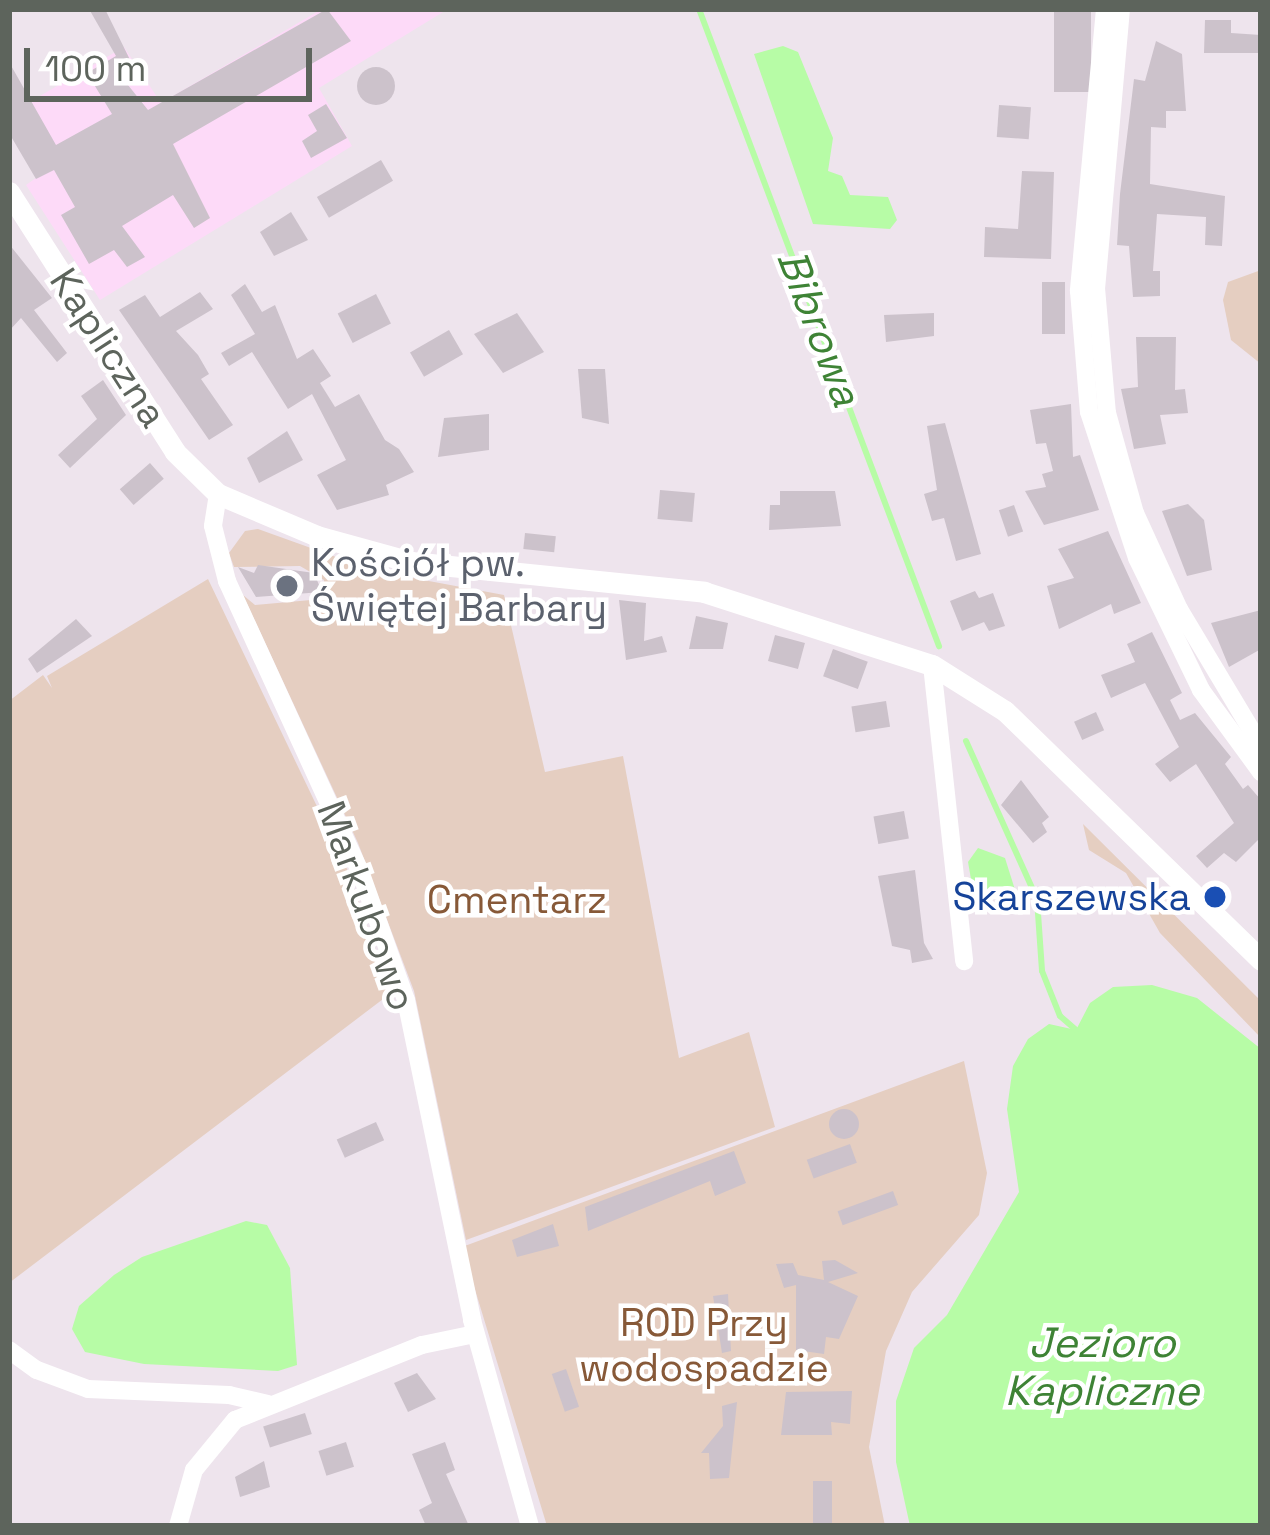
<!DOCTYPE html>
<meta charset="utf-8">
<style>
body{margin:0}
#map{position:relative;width:1270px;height:1535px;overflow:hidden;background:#eee4ed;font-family:"Space Grotesk",sans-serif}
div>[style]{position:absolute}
.commercial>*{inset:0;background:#fddaf8}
.green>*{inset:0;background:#e5cec1}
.water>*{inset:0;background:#b7fca6}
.stream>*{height:6px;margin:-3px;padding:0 3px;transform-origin:3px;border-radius:3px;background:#b7fca6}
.building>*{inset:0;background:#ccc2cb;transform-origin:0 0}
.round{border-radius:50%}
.minor>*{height:18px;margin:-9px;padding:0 9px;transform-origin:9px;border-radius:9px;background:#fff}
.tertiary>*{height:21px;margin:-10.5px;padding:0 10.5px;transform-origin:10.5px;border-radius:10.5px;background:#fff}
.dots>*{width:33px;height:33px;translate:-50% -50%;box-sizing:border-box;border:6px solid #fff;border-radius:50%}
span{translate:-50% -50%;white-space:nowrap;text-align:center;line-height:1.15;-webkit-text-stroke:9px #fff;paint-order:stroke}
.street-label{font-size:39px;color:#5d645c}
.worship-label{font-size:39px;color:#5b616d}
.left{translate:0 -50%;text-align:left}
.transit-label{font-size:39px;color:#164399}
.right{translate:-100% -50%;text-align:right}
.park-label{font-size:39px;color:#875938}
.water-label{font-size:42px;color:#3e8335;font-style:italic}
.frame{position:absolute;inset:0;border:12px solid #5d645c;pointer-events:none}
.scale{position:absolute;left:24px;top:48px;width:288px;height:54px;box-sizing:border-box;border:6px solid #5d645c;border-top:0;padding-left:15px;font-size:36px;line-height:42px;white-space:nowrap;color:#5d645c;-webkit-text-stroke:9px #fff;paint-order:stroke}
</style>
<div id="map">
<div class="commercial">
<i style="clip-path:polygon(322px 9px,448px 9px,319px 88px,352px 146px,100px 300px,26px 185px,36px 178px,9px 114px,124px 47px,161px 103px)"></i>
</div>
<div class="green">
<i style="clip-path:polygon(1261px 270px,1261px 364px,1231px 340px,1223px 300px,1228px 282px)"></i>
<i style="clip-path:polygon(258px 529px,375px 571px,504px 595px,545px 772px,623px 756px,679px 1058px,749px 1032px,775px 1127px,466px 1240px,414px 991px,358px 843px,243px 595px,255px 605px,322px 599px,324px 580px,300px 566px,234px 567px,229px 553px,245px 531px)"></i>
<i style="clip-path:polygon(208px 579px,347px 869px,391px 993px,9px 1283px,9px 701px,43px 675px,52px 688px,47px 676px)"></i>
<i style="clip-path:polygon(1083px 824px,1261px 1001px,1261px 1038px,1160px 933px,1126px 873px,1089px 850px)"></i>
<i style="clip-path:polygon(964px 1061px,987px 1173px,979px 1215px,912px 1292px,886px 1351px,869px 1447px,885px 1526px,547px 1526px,462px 1247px)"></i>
</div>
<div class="water">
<i style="clip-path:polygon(783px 46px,798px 52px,833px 138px,828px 171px,842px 176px,850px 195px,888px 197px,897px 220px,890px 229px,813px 224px,754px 54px)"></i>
<i style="clip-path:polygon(978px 848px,1005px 858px,1016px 893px,975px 902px,968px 862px)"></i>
<i style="clip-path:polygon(1152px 985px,1197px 998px,1261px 1049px,1261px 1526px,910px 1526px,896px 1462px,896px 1401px,914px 1348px,947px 1315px,1019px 1192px,1007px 1109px,1013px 1066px,1028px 1039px,1049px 1024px,1076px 1030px,1090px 1003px,1113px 987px)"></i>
<i style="clip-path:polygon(246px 1221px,267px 1225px,290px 1268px,297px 1365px,278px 1371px,144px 1364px,85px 1352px,72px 1329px,79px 1306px,114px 1275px,142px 1257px)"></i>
</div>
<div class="stream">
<i style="left:699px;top:9px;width:681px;rotate:69.36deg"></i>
<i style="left:966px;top:741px;width:173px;rotate:65.8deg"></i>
<i style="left:1037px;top:899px;width:72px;rotate:86deg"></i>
<i style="left:1042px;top:971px;width:48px;rotate:68.2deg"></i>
<i style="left:1060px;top:1016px;width:21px;rotate:41deg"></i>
</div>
<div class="building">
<i style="clip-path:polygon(89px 9px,105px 9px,139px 78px,128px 85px,148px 110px,327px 9px,351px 41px,173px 144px,210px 218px,194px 228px,173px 195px,122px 226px,145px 257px,127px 267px,114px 250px,89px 264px,61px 215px,75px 207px,54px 170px,36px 179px,9px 133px,9px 62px,56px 145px,112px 114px,87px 73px,116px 56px)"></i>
<i style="left:1054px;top:9px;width:37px;height:83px"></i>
<i style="clip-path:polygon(1205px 20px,1231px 20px,1231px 33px,1261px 35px,1261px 53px,1204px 53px)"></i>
<i style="clip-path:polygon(1156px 41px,1182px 54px,1186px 111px,1166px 111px,1166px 128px,1151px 127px,1150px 184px,1225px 196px,1222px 246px,1205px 245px,1206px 217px,1157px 214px,1153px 271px,1160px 271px,1160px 296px,1133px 297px,1129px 246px,1117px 245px,1120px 194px,1134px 79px,1145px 81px)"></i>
<i class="round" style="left:357px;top:67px;width:38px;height:38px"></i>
<i style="clip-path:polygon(326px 104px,347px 138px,311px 158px,302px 141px,317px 131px,308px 115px)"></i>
<i style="left:999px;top:105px;width:32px;height:32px;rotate:4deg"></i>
<i style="left:381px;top:160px;width:24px;height:74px;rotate:60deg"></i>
<i style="clip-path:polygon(1022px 171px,1054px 172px,1051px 259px,984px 257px,985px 227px,1018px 229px)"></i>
<i style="clip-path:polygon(291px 212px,308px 240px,274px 256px,260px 232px)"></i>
<i style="clip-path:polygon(9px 244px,52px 298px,34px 310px,67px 353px,57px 362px,21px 318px,9px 331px)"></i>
<i style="left:1065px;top:282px;width:52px;height:23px;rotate:90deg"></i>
<i style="clip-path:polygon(245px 284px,262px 312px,275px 305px,297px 359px,313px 349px,331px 376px,320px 383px,335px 407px,359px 394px,385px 440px,399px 449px,414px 472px,386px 485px,389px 495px,337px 510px,317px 475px,346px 460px,312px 394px,288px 409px,252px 352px,229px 366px,221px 353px,255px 334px,231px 295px)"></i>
<i style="clip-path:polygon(200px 292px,213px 309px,176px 331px,198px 355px,209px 374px,201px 379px,233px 425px,209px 440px,119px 310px,145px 295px,160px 317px)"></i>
<i style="left:376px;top:294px;width:33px;height:43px;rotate:63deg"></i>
<i style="clip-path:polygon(517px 313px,544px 352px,503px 373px,474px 334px)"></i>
<i style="clip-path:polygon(934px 313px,934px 336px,886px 342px,884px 315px)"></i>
<i style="left:449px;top:330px;width:28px;height:45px;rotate:60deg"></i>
<i style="clip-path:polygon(1136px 337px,1176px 337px,1175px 390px,1185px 389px,1188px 413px,1160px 415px,1166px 444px,1134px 449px,1121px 389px,1138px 387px)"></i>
<i style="clip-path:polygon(578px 369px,605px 369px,609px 424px,582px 418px)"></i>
<i style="clip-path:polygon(103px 380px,126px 415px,70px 468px,58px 455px,97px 419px,81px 396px)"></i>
<i style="clip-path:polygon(1071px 404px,1073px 457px,1080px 455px,1099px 510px,1044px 525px,1025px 491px,1046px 487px,1042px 474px,1053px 471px,1046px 443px,1036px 444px,1030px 410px)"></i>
<i style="clip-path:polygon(489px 414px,489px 450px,438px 457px,444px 418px)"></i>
<i style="clip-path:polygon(945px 423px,981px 554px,956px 561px,944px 518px,932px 521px,924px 494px,937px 490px,927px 426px)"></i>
<i style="clip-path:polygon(287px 431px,303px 460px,259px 483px,247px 458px)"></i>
<i style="left:150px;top:463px;width:21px;height:40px;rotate:49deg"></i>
<i style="left:660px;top:490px;width:35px;height:29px;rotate:5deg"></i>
<i style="clip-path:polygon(780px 491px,835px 491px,841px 526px,769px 530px,770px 505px,780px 505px)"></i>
<i style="clip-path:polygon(1188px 504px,1204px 520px,1212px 570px,1187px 576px,1162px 511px)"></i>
<i style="left:1014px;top:505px;width:28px;height:16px;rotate:71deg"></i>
<i style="clip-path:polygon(1108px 531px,1141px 603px,1114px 614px,1111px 604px,1059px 629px,1047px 586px,1074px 578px,1058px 549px)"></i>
<i style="left:525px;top:533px;width:31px;height:16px;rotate:6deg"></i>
<i style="clip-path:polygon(258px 565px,314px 573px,322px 592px,256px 597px,238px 567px,254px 573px)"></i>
<i style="clip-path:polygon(975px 591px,979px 598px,993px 593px,1005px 626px,989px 631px,984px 622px,962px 631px,950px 601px)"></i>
<i style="clip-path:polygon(619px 600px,646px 603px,644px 641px,662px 636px,667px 652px,626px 660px)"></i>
<i style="clip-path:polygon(1261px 610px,1261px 649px,1229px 667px,1211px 623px)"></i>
<i style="clip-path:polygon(696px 616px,728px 623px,723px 649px,689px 649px)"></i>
<i style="clip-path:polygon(76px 619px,92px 636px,37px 673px,28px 659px)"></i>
<i style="clip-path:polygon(1152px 632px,1182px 693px,1170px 700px,1180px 720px,1195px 713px,1231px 757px,1225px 764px,1243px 789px,1248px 785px,1261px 800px,1261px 837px,1236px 862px,1224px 853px,1207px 868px,1196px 856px,1234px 823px,1196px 764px,1170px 782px,1155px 764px,1179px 747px,1145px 683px,1111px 698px,1101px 675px,1135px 662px,1127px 644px)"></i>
<i style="left:775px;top:635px;width:31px;height:27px;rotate:15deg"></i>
<i style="left:833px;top:649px;width:37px;height:29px;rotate:20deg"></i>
<i style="left:886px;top:701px;width:26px;height:35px;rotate:81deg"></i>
<i style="left:1096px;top:712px;width:20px;height:24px;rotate:66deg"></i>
<i style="clip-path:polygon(1021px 780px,1049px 817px,1042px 823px,1047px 832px,1033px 843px,1001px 805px)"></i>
<i style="left:904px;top:811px;width:28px;height:31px;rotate:80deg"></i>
<i style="clip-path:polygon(915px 870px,924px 943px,933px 959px,912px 963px,910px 950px,892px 946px,878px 876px)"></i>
<i class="round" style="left:829px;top:1109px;width:30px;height:30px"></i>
<i style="left:376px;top:1122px;width:20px;height:43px;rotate:66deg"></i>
<i style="left:850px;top:1144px;width:20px;height:46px;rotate:70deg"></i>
<i style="clip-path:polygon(734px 1151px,746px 1183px,715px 1196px,710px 1181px,588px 1231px,585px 1207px)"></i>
<i style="left:893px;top:1191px;width:15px;height:59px;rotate:70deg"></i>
<i style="clip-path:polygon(553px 1224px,559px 1246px,517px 1257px,512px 1240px)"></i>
<i style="clip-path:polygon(835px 1260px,858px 1273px,828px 1282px,858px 1296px,839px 1339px,826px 1337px,824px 1354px,796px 1350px,796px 1285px,784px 1288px,776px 1264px,793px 1263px,798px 1275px,824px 1280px,822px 1261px)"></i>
<i style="clip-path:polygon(728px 1294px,731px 1351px,722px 1353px,713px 1296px)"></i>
<i style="left:566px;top:1369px;width:40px;height:15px;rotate:71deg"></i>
<i style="clip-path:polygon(417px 1373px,436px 1399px,408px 1412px,394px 1383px)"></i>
<i style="clip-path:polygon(852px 1391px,850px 1424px,831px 1422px,832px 1435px,781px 1435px,786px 1392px)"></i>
<i style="clip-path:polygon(737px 1402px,729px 1478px,710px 1479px,709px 1453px,701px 1453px,723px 1426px,722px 1406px)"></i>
<i style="left:305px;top:1413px;width:22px;height:44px;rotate:72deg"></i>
<i style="left:346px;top:1442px;width:26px;height:29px;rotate:72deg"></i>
<i style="clip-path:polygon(445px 1442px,455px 1470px,446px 1474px,469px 1526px,426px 1526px,419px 1510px,432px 1503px,412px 1454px)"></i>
<i style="clip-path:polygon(264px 1461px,270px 1487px,240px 1497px,235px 1477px)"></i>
<i style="left:813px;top:1481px;width:19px;height:45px"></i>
</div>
<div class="minor">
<i style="left:1105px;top:9px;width:283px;rotate:95.3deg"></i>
<i style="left:1079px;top:291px;width:121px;rotate:85.3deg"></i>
<i style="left:1089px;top:412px;width:154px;rotate:71.8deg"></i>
<i style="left:1137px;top:558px;width:147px;rotate:64.1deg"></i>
<i style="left:1201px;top:690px;width:102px;rotate:53.8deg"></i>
<i style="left:1121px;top:9px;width:280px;rotate:95.1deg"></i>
<i style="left:1096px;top:288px;width:125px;rotate:85deg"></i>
<i style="left:1107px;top:413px;width:104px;rotate:74.4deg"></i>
<i style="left:1135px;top:513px;width:106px;rotate:65.4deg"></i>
<i style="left:1179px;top:609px;width:160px;rotate:59.1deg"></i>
<i style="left:218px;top:494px;width:32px;rotate:99deg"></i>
<i style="left:213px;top:526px;width:57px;rotate:75.7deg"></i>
<i style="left:227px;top:581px;width:319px;rotate:65.4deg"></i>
<i style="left:360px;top:871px;width:137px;rotate:70.4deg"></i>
<i style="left:406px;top:1000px;width:327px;rotate:78.3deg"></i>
<i style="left:472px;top:1320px;width:214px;rotate:74.3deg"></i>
<i style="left:932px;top:665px;width:298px;rotate:83.8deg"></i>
<i style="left:9px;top:1350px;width:34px;rotate:36deg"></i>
<i style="left:37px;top:1370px;width:54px;rotate:20.4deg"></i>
<i style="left:88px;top:1389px;width:141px;rotate:2.4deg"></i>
<i style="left:229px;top:1395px;width:40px;rotate:13deg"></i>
<i style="left:178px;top:1526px;width:58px;rotate:-74.1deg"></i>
<i style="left:194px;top:1470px;width:65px;rotate:-50.6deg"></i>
<i style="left:235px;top:1420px;width:201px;rotate:-21.9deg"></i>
<i style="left:422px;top:1345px;width:54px;rotate:-11.7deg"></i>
</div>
<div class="tertiary">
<i style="left:9px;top:192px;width:308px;rotate:57.4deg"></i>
<i style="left:175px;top:452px;width:60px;rotate:44.3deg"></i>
<i style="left:218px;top:494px;width:108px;rotate:23deg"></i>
<i style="left:317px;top:536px;width:98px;rotate:15.5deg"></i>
<i style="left:411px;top:562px;width:295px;rotate:5.8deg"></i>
<i style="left:704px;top:592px;width:239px;rotate:17.8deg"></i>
<i style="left:932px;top:665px;width:86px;rotate:32.2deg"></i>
<i style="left:1005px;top:711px;width:357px;rotate:44.2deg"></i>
</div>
<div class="dots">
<i style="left:287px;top:586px;background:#6b7280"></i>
<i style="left:1215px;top:897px;background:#1a4fb4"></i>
</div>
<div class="street-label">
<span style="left:108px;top:348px;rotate:57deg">Kapliczna</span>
<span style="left:366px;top:906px;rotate:70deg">Markubowo</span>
</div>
<div class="worship-label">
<span class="left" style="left:311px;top:586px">Kościół pw.<br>Świętej Barbary</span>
</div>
<div class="transit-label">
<span class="right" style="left:1191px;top:897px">Skarszewska</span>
</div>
<div class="park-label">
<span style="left:517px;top:900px">Cmentarz</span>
<span style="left:704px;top:1346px">ROD Przy<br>wodospadzie</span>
</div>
<div class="water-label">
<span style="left:819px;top:328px;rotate:69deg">Bibrowa</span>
<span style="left:1102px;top:1367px">Jezioro<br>Kapliczne</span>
</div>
<div class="frame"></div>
<div class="scale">100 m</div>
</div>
